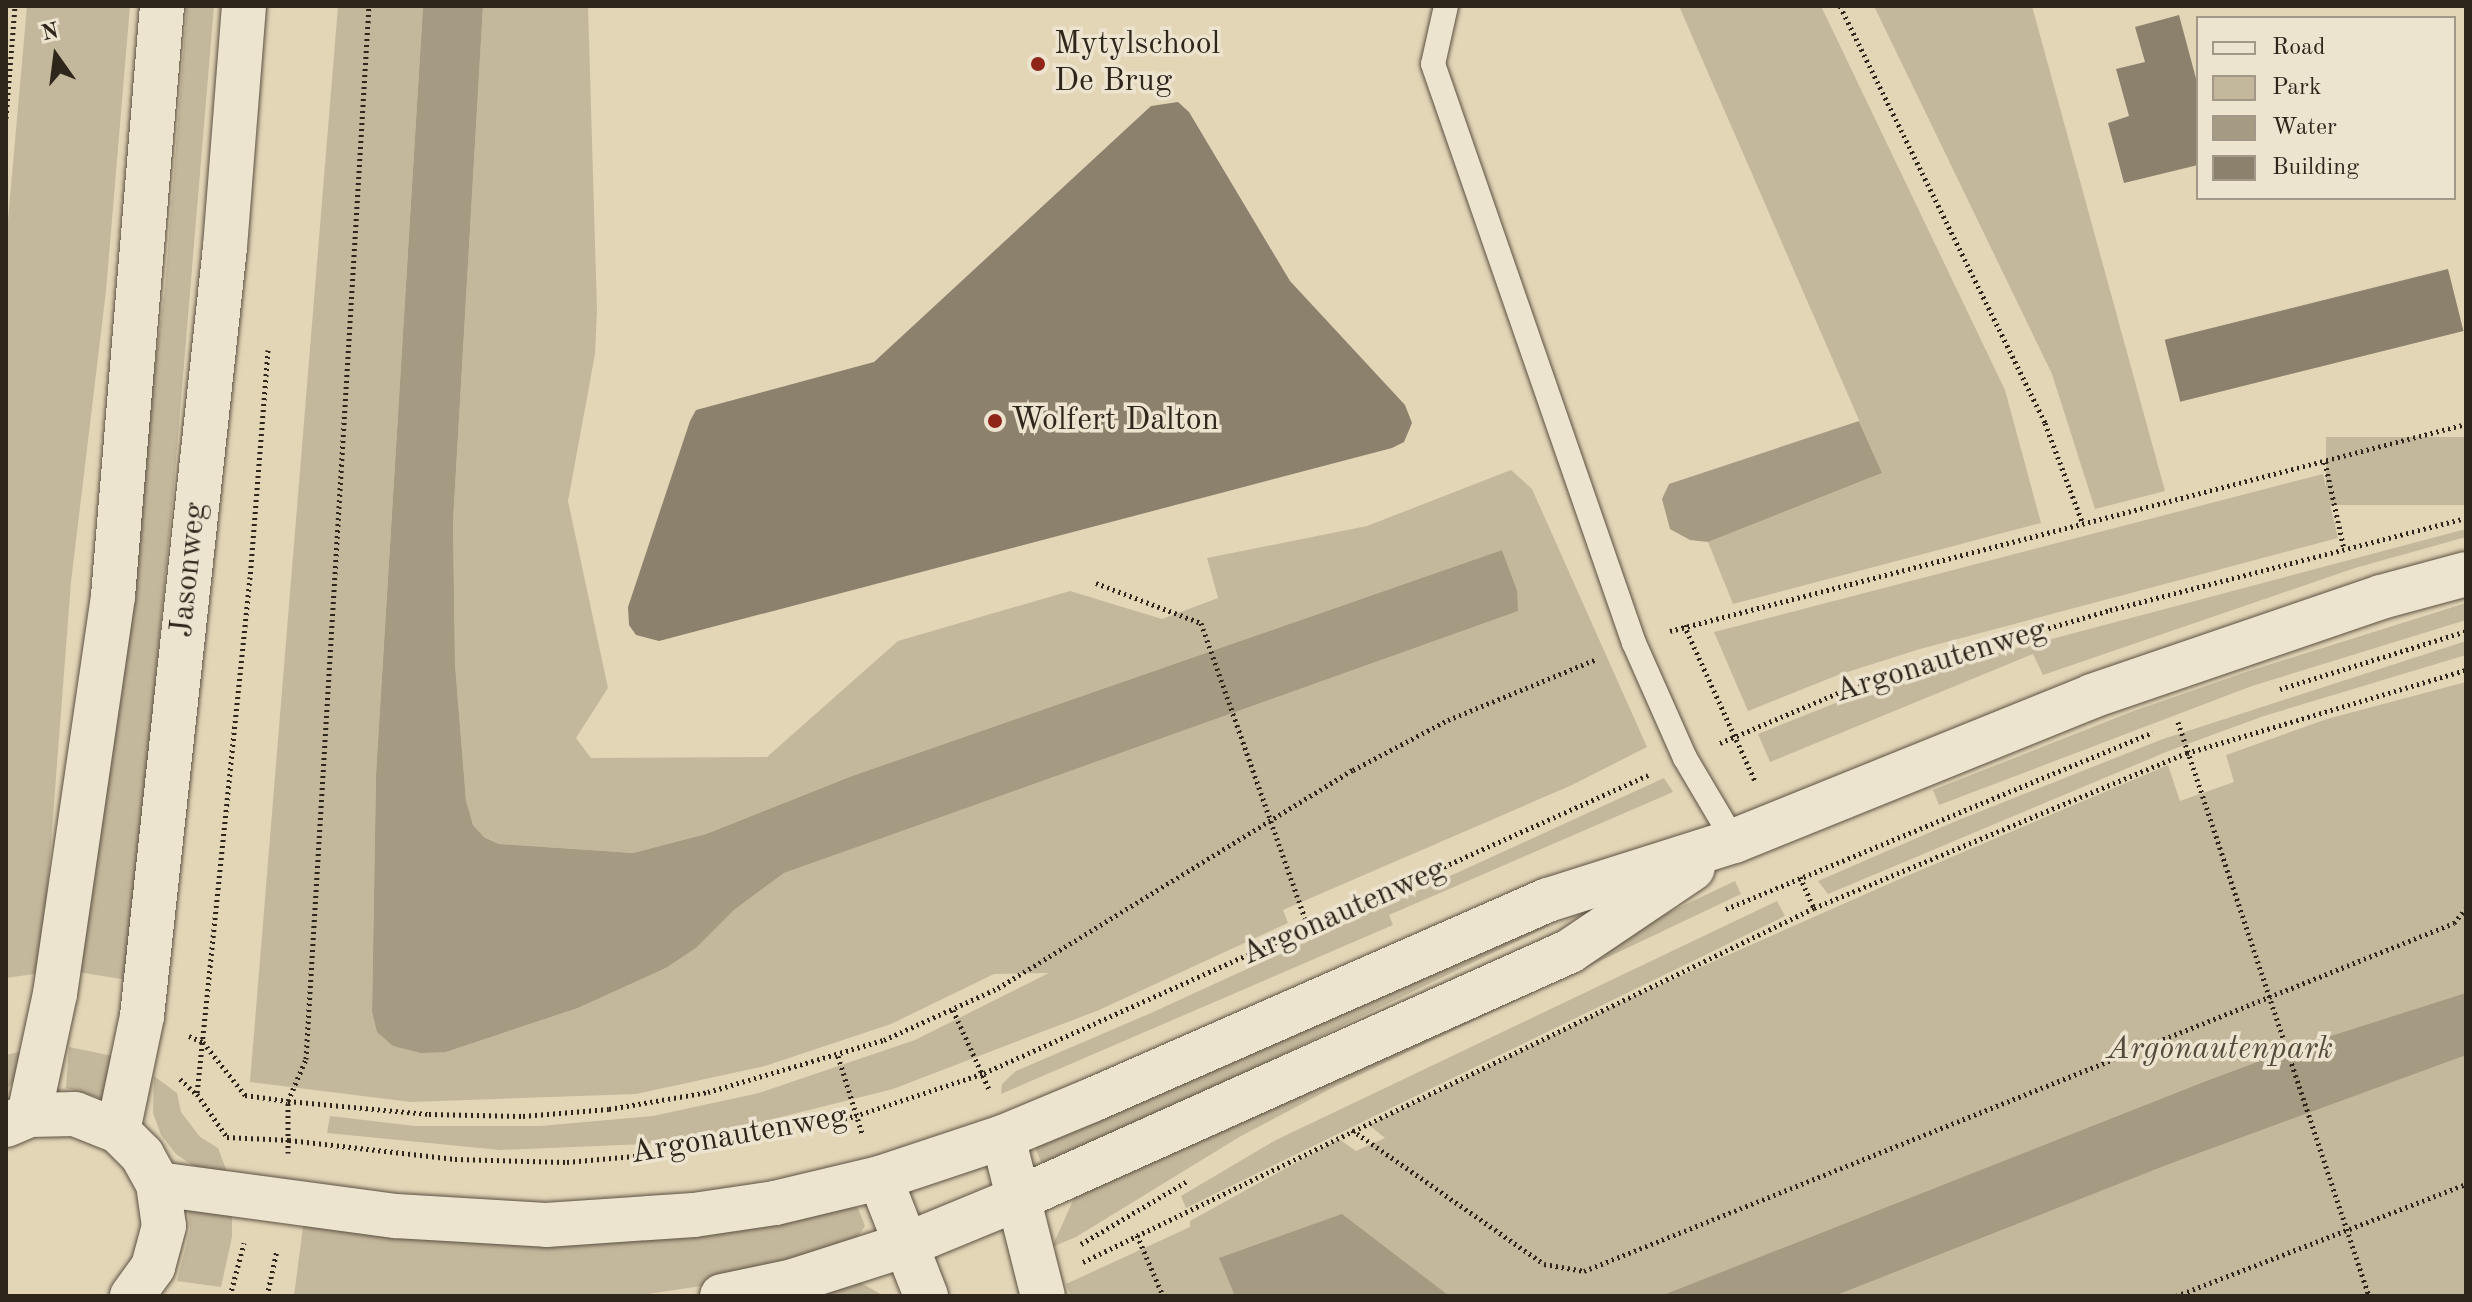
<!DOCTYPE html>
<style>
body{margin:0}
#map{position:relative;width:2472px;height:1302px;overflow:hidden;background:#e3d6b7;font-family:"Old Standard TT",serif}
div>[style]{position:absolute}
.green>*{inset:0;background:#c4b89c;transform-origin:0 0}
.water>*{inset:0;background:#a59a82}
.building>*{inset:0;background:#8c816c;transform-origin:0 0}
.path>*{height:5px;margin-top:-2.5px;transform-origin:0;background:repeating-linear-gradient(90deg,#2e251b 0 2px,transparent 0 6px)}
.roads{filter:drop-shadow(0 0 2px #5b5142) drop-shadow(0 0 2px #5b5142)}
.lane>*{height:24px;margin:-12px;padding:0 12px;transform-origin:12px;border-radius:12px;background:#ede4d0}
.street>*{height:44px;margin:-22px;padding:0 22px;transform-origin:22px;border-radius:22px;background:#ede4d0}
.secondary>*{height:44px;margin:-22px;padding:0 22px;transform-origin:22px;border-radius:22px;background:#ede4d0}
.dots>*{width:22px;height:22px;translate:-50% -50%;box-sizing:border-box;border:4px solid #ede4d0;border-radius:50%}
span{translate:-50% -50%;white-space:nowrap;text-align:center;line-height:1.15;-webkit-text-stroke:7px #ede4d0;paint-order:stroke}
.poi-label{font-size:32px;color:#2e251b}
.left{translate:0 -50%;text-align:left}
.street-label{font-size:32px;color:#2e251b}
.park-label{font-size:32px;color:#544a3b;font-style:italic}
.frame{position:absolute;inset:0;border:8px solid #2e251b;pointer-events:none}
.legend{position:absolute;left:2196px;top:16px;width:260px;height:184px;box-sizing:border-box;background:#ede4d0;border:2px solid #a19888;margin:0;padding:10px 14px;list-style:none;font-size:24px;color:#2e251b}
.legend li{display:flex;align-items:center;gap:16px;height:40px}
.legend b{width:40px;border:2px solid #a19888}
.north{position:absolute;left:16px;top:16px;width:80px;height:80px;-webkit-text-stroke:6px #ede4d0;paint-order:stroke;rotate:346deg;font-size:22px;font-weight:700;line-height:32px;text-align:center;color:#2e251b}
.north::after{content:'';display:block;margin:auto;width:28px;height:36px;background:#2e251b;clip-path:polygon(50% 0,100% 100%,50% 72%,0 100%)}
</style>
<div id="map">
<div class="green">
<i style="clip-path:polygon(27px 6px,130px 6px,106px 291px,71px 582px,41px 973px,6px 978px,6px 242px)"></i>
<i style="clip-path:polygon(187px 6px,214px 6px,174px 484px,127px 980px,78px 972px,165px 287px)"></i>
<i style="clip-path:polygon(338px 6px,423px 6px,376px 774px,372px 1011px,446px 1052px,578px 1008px,666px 968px,696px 948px,734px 910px,784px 873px,1107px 756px,1517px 590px,1502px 550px,852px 776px,706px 834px,633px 853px,499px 844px,483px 836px,473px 825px,466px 800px,455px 664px,453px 522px,483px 6px,588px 6px,597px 310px,595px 354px,568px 501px,608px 688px,576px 738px,591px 758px,767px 757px,898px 641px,1070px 591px,1162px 619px,1218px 598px,1207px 558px,1367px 526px,1511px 470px,1532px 489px,1647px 747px,1572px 785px,1283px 910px,1288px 923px,1099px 1010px,893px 1089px,717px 1133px,646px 1144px,500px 1150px,327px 1133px,330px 1116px,415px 1126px,540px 1126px,653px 1116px,759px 1093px,915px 1040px,1049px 973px,994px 974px,891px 1024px,765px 1066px,636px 1094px,411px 1102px,250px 1082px)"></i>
<i style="clip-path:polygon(1679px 6px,1821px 6px,2005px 390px,2041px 523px,1733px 604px,1708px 542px,1882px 473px)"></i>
<i style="clip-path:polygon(1874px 6px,2032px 6px,2165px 491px,2095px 509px,2052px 374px)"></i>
<i style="left:2466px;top:437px;width:68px;height:140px;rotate:90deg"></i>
<i style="clip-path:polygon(2323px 474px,2338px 538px,1920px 649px,1838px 675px,1748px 711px,1714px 632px)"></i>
<i style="clip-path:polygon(2466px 529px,2466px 537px,2355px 568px,2043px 675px,2033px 654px,1770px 762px,1758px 734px,1848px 698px,1946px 667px)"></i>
<i style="clip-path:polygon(2466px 603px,2466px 620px,2252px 686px,1939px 805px,1933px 790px,2131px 712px,2246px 672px)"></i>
<i style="clip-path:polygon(2466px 641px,2466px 655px,2264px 716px,2171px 750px,1828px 894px,1818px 881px,1956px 821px,2163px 739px)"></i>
<i style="clip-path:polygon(2466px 682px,2466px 1296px,1071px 1296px,1066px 1284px,1190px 1227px,1190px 1221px,1339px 1139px,1356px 1151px,1385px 1138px,1369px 1125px,1626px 1000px,1902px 878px,2168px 765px,2180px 801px,2234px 782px,2226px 755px,2327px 719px)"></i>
<i style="clip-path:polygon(1664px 778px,1673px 792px,1389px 915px,1393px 925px,1001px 1094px,1002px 1084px,1016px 1071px,1151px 1013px)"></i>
<i style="clip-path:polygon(1735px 881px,1741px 894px,1332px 1088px,1241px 1136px,1076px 1237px,1052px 1247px,1076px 1194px)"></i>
<i style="clip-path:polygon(1777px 901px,1785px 916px,1186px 1208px,1181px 1196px,1276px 1140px)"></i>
<i style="clip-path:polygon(1549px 922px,1549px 926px,1053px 1165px,1042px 1164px,1034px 1145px)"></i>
<i style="clip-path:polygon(69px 1047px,118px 1057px,111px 1101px,66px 1088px)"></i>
<i style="clip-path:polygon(28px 1050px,18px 1077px,6px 1090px,6px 1055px)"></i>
<i style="clip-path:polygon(154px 1076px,177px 1093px,181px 1112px,200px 1137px,218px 1148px,227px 1172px,198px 1169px,176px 1154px,161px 1135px,153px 1113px)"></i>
<i style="clip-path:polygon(841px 1203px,858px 1208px,865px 1226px,853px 1244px,708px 1285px,635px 1296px,294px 1296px,304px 1219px)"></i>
<i style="clip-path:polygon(188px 1206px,232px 1211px,232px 1237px,221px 1287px,177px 1281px,190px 1230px)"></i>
<i style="clip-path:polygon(856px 1280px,884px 1296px,800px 1296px)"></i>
</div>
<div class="water">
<i style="clip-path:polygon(423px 6px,483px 6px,453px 522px,455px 664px,466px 800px,473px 825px,484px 837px,499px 844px,633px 853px,706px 834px,852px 776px,1502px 550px,1517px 590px,1518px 611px,784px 873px,734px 910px,696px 948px,666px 968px,578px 1008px,446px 1052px,421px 1053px,393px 1046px,377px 1032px,372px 1011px,376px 774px)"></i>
<i style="clip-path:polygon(1859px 421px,1882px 473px,1708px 542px,1690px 540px,1670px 529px,1662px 499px,1669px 484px)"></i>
<i style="clip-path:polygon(2466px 993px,2466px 1055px,2169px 1164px,1834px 1296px,1661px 1296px,2209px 1080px,2312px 1042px)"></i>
<i style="clip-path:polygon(1342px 1214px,1440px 1289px,1449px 1296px,1235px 1296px,1219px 1258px)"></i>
</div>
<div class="building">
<i style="clip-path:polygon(2179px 15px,2198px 86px,2198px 165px,2124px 183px,2108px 123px,2129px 116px,2116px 69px,2145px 62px,2135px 27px)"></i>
<i style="clip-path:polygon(1178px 102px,1189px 112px,1290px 281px,1405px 405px,1412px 423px,1404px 442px,1392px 448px,659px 641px,636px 635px,629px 625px,628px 607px,690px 421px,696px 410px,874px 362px,1151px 106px)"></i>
<i style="left:2448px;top:269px;width:64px;height:292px;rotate:76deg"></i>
</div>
<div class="path">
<i style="left:1840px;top:6px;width:465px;rotate:63.8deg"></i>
<i style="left:2045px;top:423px;width:108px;rotate:69.4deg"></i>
<i style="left:6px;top:118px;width:112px;rotate:-85.4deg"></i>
<i style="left:268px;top:350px;width:228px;rotate:94.5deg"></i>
<i style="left:250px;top:577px;width:520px;rotate:95.85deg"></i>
<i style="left:197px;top:1094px;width:52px;rotate:55.1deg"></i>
<i style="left:227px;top:1137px;width:62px;rotate:2.8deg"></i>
<i style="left:289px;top:1140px;width:167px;rotate:6.5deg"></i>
<i style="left:455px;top:1159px;width:112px;rotate:1.5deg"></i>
<i style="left:567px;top:1162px;width:113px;rotate:-5.1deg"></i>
<i style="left:680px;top:1152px;width:179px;rotate:-11.6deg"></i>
<i style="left:855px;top:1116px;width:136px;rotate:-18.4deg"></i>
<i style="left:984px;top:1073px;width:728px;rotate:-24.17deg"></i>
<i style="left:2325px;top:462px;width:89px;rotate:77.7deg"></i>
<i style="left:1096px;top:583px;width:112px;rotate:20.9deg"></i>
<i style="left:1201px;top:623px;width:324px;rotate:70.6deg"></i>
<i style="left:1684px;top:625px;width:171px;rotate:65.5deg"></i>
<i style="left:1670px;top:631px;width:822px;rotate:-14.58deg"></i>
<i style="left:2280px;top:689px;width:195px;rotate:-17.3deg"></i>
<i style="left:2178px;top:722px;width:605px;rotate:71.6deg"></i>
<i style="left:1720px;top:743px;width:156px;rotate:-23deg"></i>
<i style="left:1864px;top:682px;width:256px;rotate:-16.3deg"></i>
<i style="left:2110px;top:610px;width:368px;rotate:-14.5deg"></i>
<i style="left:1800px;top:877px;width:34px;rotate:66deg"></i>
<i style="left:1726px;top:909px;width:462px;rotate:-22.5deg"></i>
<i style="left:953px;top:1010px;width:87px;rotate:65.5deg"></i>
<i style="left:189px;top:1036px;width:15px;rotate:23deg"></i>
<i style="left:203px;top:1042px;width:68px;rotate:51.6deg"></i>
<i style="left:245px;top:1095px;width:43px;rotate:7.9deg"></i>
<i style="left:288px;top:1101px;width:142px;rotate:5.3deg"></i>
<i style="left:429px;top:1114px;width:94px;rotate:1.2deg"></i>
<i style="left:523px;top:1116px;width:86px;rotate:-4.7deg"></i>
<i style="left:609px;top:1109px;width:100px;rotate:-9.7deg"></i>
<i style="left:708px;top:1092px;width:184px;rotate:-16.5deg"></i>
<i style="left:884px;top:1040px;width:125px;rotate:-24.5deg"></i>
<i style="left:998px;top:988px;width:417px;rotate:-31.6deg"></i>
<i style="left:1353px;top:770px;width:107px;rotate:-27.8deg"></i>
<i style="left:1448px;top:720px;width:161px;rotate:-22.3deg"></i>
<i style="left:838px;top:1056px;width:81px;rotate:72.7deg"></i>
<i style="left:180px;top:1079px;width:22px;rotate:43deg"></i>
<i style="left:1352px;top:1130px;width:234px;rotate:34.9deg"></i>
<i style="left:1544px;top:1264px;width:41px;rotate:9.9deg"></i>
<i style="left:1584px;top:1271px;width:937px;rotate:-21.8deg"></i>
<i style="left:2454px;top:923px;width:19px;rotate:-51deg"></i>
<i style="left:288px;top:1153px;width:52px;rotate:-90deg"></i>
<i style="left:288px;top:1101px;width:46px;rotate:-66.8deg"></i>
<i style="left:306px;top:1059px;width:1055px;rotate:-86.58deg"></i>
<i style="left:1137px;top:1235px;width:66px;rotate:66.9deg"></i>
<i style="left:1081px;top:1244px;width:122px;rotate:-30.6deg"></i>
<i style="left:1083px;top:1262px;width:812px;rotate:-25.84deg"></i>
<i style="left:1814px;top:908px;width:404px;rotate:-22.6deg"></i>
<i style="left:2187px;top:753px;width:291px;rotate:-16.6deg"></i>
<i style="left:230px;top:1296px;width:55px;rotate:-75.2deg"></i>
<i style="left:267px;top:1296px;width:47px;rotate:-77.7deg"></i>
<i style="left:2176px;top:1296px;width:311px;rotate:-21.1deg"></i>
</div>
<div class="roads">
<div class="lane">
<i style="left:1446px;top:6px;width:59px;rotate:102.6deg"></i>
<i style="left:1433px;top:64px;width:613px;rotate:70.86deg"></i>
<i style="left:1634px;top:643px;width:126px;rotate:66.1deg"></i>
<i style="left:1685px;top:758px;width:96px;rotate:59.4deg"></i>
</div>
<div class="street">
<i style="left:1003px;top:1137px;width:164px;rotate:75.9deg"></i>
<i style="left:880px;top:1178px;width:127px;rotate:68.7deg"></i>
</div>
<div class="secondary">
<i style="left:29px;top:1115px;width:124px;rotate:-77.9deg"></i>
<i style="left:55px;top:994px;width:402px;rotate:-81.7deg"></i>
<i style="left:113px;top:596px;width:592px;rotate:-85.25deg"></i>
<i style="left:6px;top:1125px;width:25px;rotate:-23deg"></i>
<i style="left:29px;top:1115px;width:46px;rotate:-1.2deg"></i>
<i style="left:75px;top:1114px;width:46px;rotate:21.6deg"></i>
<i style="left:118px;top:1131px;width:34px;rotate:45deg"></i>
<i style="left:142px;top:1155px;width:33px;rotate:61deg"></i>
<i style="left:158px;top:1184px;width:42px;rotate:81.9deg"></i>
<i style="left:164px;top:1226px;width:42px;rotate:105deg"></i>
<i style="left:153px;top:1267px;width:36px;rotate:126deg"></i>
<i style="left:118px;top:1131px;width:117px;rotate:-78.2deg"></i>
<i style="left:142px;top:1016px;width:773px;rotate:-83.84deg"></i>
<i style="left:225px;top:247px;width:242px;rotate:-85.5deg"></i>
<i style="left:158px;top:1184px;width:240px;rotate:7.7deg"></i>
<i style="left:396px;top:1216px;width:150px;rotate:3.4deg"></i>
<i style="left:546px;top:1225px;width:148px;rotate:-3.9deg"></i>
<i style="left:694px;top:1215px;width:82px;rotate:-8.4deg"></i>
<i style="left:775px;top:1203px;width:108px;rotate:-13.4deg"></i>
<i style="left:880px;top:1178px;width:130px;rotate:-18.4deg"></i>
<i style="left:1003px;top:1137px;width:96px;rotate:-22.6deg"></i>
<i style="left:1092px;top:1100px;width:498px;rotate:-23.7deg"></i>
<i style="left:1548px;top:900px;width:195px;rotate:-17.6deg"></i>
<i style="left:1734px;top:841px;width:386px;rotate:-22deg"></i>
<i style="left:2092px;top:696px;width:305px;rotate:-18.9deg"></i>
<i style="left:2381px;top:597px;width:88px;rotate:-15.1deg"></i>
<i style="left:722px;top:1296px;width:73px;rotate:-11.9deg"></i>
<i style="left:793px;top:1281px;width:121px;rotate:-17.8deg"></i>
<i style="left:908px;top:1244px;width:118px;rotate:-22.4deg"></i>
<i style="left:1017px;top:1199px;width:606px;rotate:-24.15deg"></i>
<i style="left:1570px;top:951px;width:148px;rotate:-34deg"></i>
</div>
</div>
<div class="dots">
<i style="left:1038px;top:64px;background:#8f2418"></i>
<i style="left:995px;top:421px;background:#8f2418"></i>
</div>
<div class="poi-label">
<span class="left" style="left:1054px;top:64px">Mytylschool<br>De Brug</span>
<span class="left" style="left:1011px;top:421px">Wolfert Dalton</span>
</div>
<div class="street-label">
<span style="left:190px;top:570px;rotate:-84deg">Jasonweg</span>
<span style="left:1941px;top:662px;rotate:-17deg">Argonautenweg</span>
<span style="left:1344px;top:913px;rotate:-24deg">Argonautenweg</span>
<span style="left:739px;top:1136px;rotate:-10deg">Argonautenweg</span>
</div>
<div class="park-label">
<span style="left:2220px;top:1050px">Argonautenpark</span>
</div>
<div class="frame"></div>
<ul class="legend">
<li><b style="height:10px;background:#ede4d0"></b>Road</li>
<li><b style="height:22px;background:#c4b89c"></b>Park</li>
<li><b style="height:22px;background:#a59a82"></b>Water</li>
<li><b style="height:22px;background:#8c816c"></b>Building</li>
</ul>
<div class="north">N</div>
</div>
